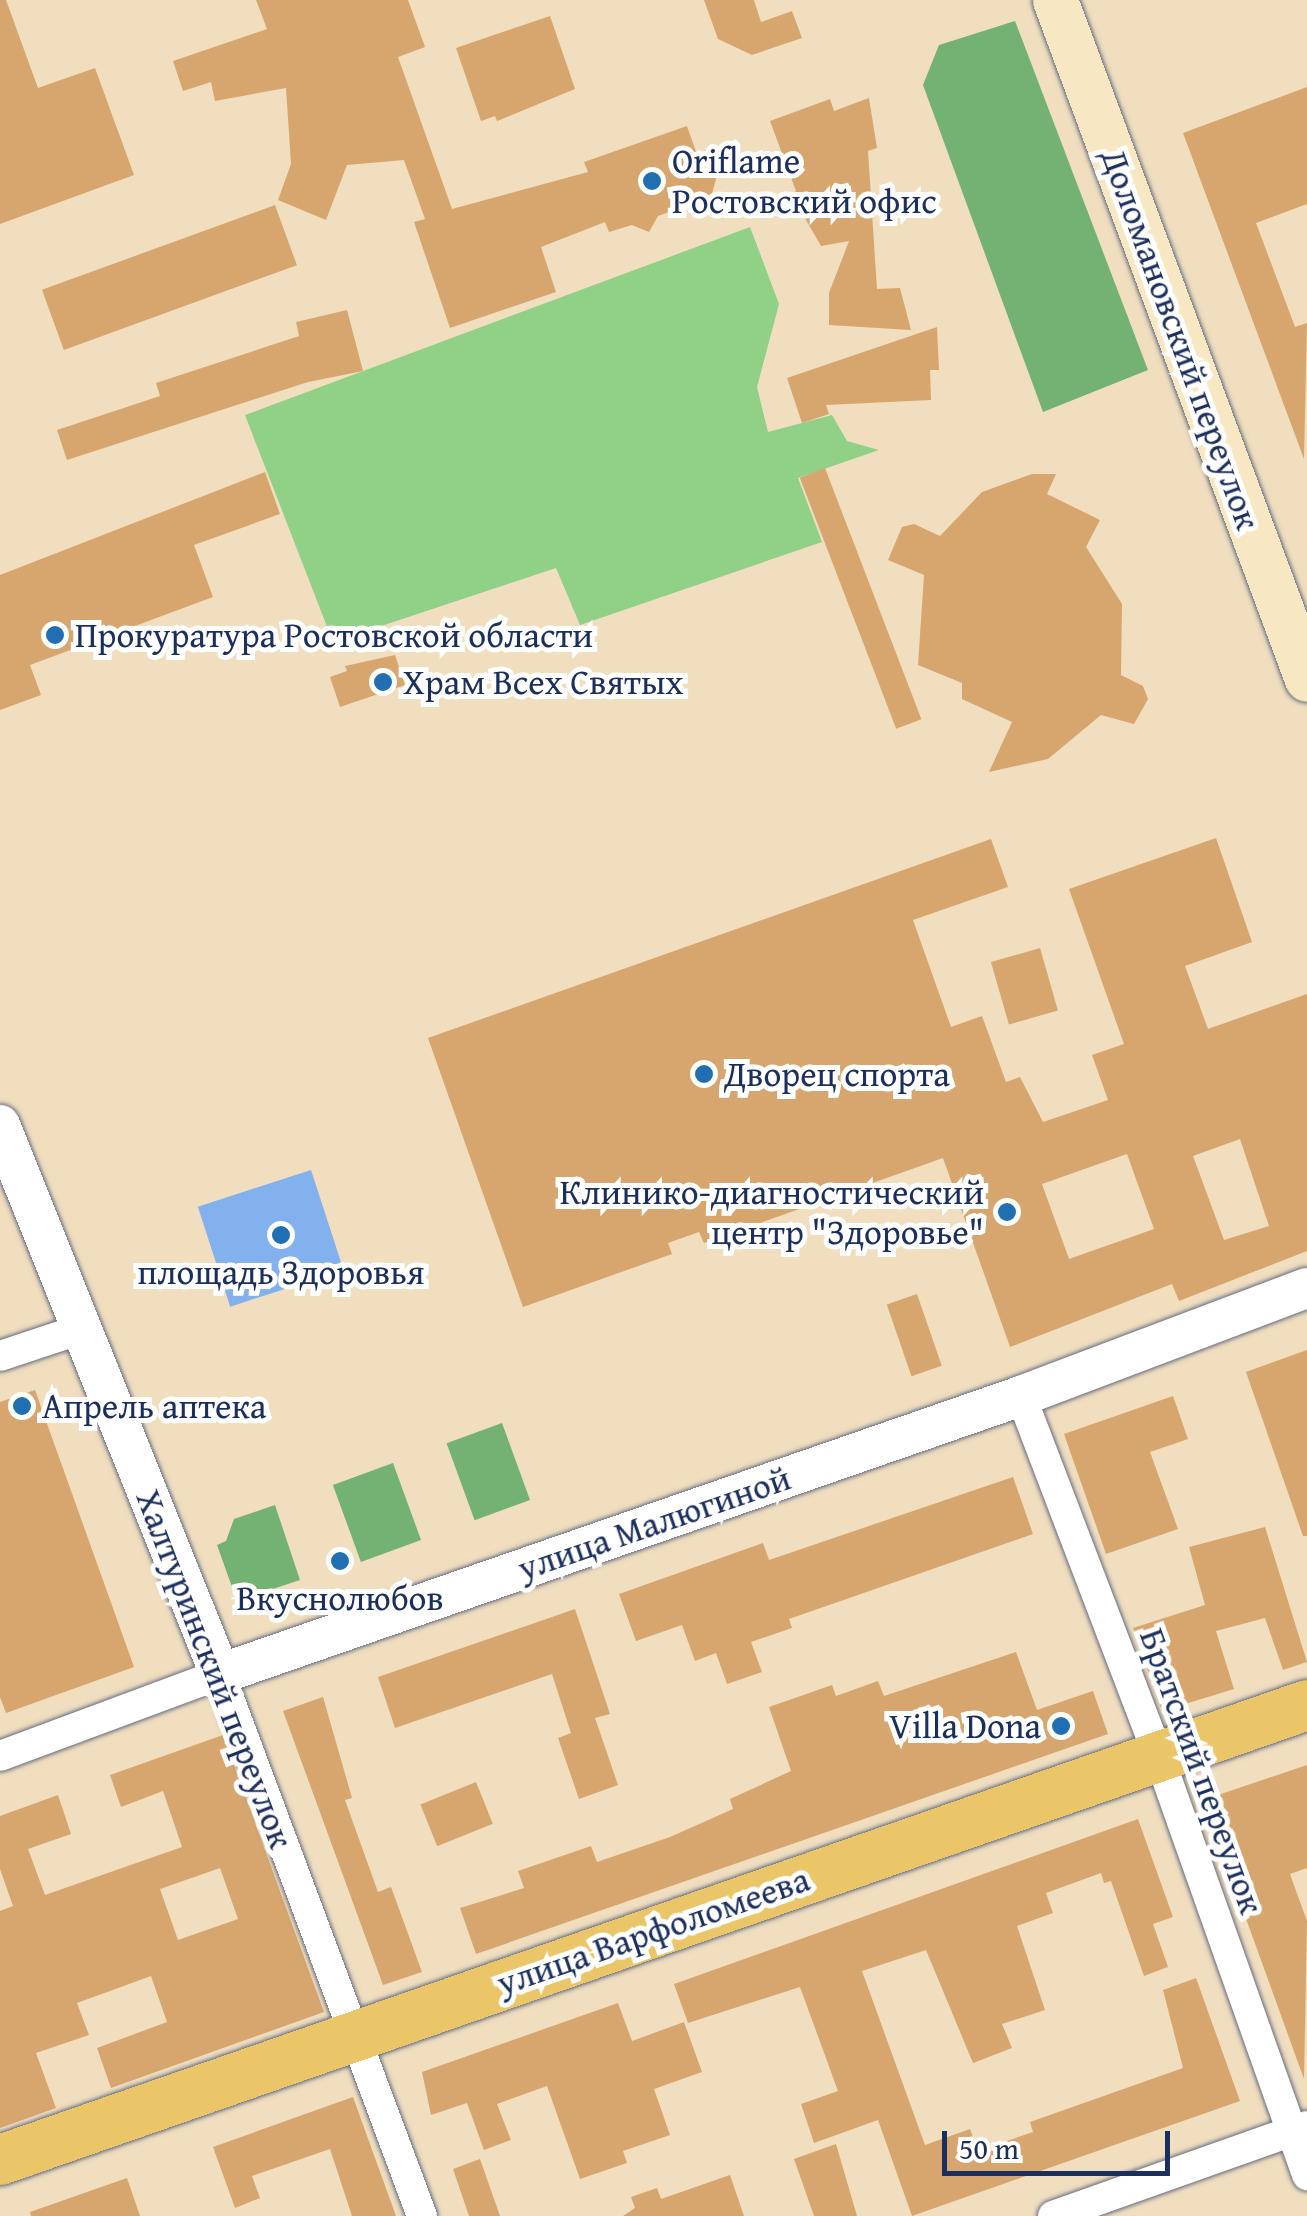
<!DOCTYPE html>
<meta charset="utf-8">
<style>
body{margin:0}
#map{position:relative;width:1307px;height:2216px;overflow:hidden;background:#f0debf;font-family:"Gentium Book Plus",serif}
div>[style]{position:absolute}
.green>*{inset:0;background:#90d087}
.forest>*{inset:0;background:#74b274;transform-origin:0 0}
.water>*{inset:0;background:#82b1ed;transform-origin:0 0}
.building>*{inset:0;background:#d7a66e;transform-origin:0 0}
.roads{filter:drop-shadow(0 0 2px #666c80) drop-shadow(0 0 2px #666c80)}
.minor>*{height:30px;margin:-15px;padding:0 15px;transform-origin:15px;border-radius:15px;background:#fff}
.tertiary>*{height:40px;margin:-20px;padding:0 20px;transform-origin:20px;border-radius:20px;background:#fff}
.secondary>*{height:45px;margin:-22.5px;padding:0 22.5px;transform-origin:22.5px;border-radius:22.5px;background:#f7e8c3}
.primary>*{height:50px;margin:-25px;padding:0 25px;transform-origin:25px;border-radius:25px;background:#eac669}
.dots>*{width:28px;height:28px;translate:-50% -50%;box-sizing:border-box;border:5px solid #fff;border-radius:50%}
span{translate:-50% -50%;white-space:nowrap;text-align:center;line-height:1.15;-webkit-text-stroke:10px #fff;paint-order:stroke}
.poi-label{font-size:35px;color:#1b2f5e}
.left{translate:0 -50%;text-align:left}
.right{translate:-100% -50%;text-align:right}
.street-label{font-size:35px;color:#1b2f5e}
.scale{position:absolute;left:942px;top:2131px;width:228px;height:45px;box-sizing:border-box;border:5px solid #1b2f5e;border-top:0;padding-left:12px;font-size:30px;line-height:35px;white-space:nowrap;color:#1b2f5e;-webkit-text-stroke:8px #fff;paint-order:stroke}
</style>
<div id="map">
<div class="green">
<i style="clip-path:polygon(750px 227px,779px 304px,757px 387px,768px 432px,832px 415px,847px 441px,879px 450px,798px 478px,822px 542px,580px 625px,556px 568px,333px 642px,245px 415px)"></i>
</div>
<div class="forest">
<i style="clip-path:polygon(1015px 21px,1148px 370px,1043px 412px,923px 85px,939px 45px)"></i>
<i style="left:502px;top:1423px;width:82px;height:59px;rotate:70deg"></i>
<i style="left:393px;top:1463px;width:82px;height:64px;rotate:70deg"></i>
<i style="clip-path:polygon(275px 1505px,300px 1580px,237px 1601px,217px 1545px,226px 1541px,234px 1519px)"></i>
</div>
<div class="water">
<i style="left:311px;top:1170px;width:105px;height:119px;rotate:72deg"></i>
</div>
<div class="building">
<i style="clip-path:polygon(0 0,6px 0,38px 88px,95px 68px,134px 175px,0 224px)"></i>
<i style="clip-path:polygon(256px 0,408px 0,425px 47px,398px 57px,452px 209px,588px 172px,584px 162px,687px 126px,700px 163px,718px 172px,711px 197px,658px 216px,649px 232px,632px 225px,609px 232px,605px 222px,541px 247px,556px 292px,450px 328px,414px 222px,425px 219px,404px 160px,347px 165px,326px 220px,278px 200px,291px 164px,286px 88px,215px 101px,211px 82px,183px 91px,173px 61px,267px 29px)"></i>
<i style="clip-path:polygon(704px 0,754px 0,761px 22px,792px 11px,802px 38px,752px 55px,718px 39px)"></i>
<i style="clip-path:polygon(550px 16px,575px 89px,497px 121px,495px 116px,481px 121px,456px 48px)"></i>
<i style="clip-path:polygon(1307px 87px,1307px 204px,1256px 223px,1295px 327px,1307px 323px,1304px 459px,1183px 133px)"></i>
<i style="clip-path:polygon(869px 98px,877px 148px,868px 151px,877px 289px,900px 288px,911px 330px,829px 325px,829px 293px,849px 241px,821px 246px,791px 194px,796px 191px,770px 121px,830px 99px,834px 111px)"></i>
<i style="left:275px;top:205px;width:64px;height:248px;rotate:70deg"></i>
<i style="clip-path:polygon(347px 310px,363px 371px,308px 382px,67px 460px,57px 430px,160px 396px,156px 383px,299px 336px,296px 322px)"></i>
<i style="clip-path:polygon(937px 327px,939px 370px,930px 370px,931px 400px,826px 405px,829px 414px,802px 423px,787px 378px)"></i>
<i style="left:825px;top:468px;width:269px;height:27px;rotate:69deg"></i>
<i style="clip-path:polygon(265px 472px,280px 514px,194px 545px,213px 597px,30px 665px,41px 695px,0 710px,0 575px)"></i>
<i style="clip-path:polygon(1032px 474px,1056px 474px,1047px 494px,1100px 520px,1086px 547px,1122px 604px,1121px 675px,1143px 686px,1148px 699px,1134px 724px,1101px 715px,1048px 759px,989px 772px,1012px 722px,962px 699px,962px 683px,918px 665px,924px 575px,888px 560px,902px 527px,914px 524px,940px 536px,982px 492px)"></i>
<i style="clip-path:polygon(395px 655px,405px 685px,340px 707px,330px 677px,347px 671px,345px 666px)"></i>
<i style="clip-path:polygon(evenodd,1216px 838px,1252px 942px,1185px 966px,1208px 1029px,1307px 994px,1307px 1251px,1179px 1301px,1172px 1284px,1010px 1347px,943px 1158px,704px 1243px,699px 1232px,668px 1243px,672px 1254px,523px 1307px,428px 1038px,991px 839px,1008px 887px,913px 920px,951px 1027px,982px 1016px,1006px 1082px,1020px 1077px,1043px 1122px,1108px 1100px,1092px 1055px,1124px 1044px,1069px 889px,1216px 838px,1240px 1139px,1269px 1226px,1224px 1240px,1193px 1156px,1240px 1139px,1216px 838px,1127px 1154px,1154px 1229px,1069px 1259px,1042px 1184px,1127px 1154px)"></i>
<i style="left:1040px;top:948px;width:65px;height:51px;rotate:74deg"></i>
<i style="left:917px;top:1294px;width:76px;height:32px;rotate:71deg"></i>
<i style="clip-path:polygon(1307px 1350px,1307px 1536px,1303px 1536px,1246px 1372px)"></i>
<i style="clip-path:polygon(35px 1390px,134px 1667px,6px 1713px,0 1697px,0 1402px)"></i>
<i style="clip-path:polygon(1173px 1396px,1188px 1439px,1150px 1452px,1178px 1529px,1106px 1554px,1064px 1434px)"></i>
<i style="clip-path:polygon(1013px 1477px,1033px 1534px,789px 1619px,792px 1628px,751px 1642px,762px 1672px,727px 1684px,716px 1653px,695px 1661px,682px 1625px,636px 1641px,619px 1594px,763px 1543px,769px 1560px)"></i>
<i style="clip-path:polygon(1265px 1527px,1307px 1662px,1283px 1670px,1265px 1618px,1216px 1631px,1234px 1689px,1162px 1711px,1133px 1628px,1205px 1605px,1189px 1547px)"></i>
<i style="clip-path:polygon(575px 1609px,610px 1714px,595px 1718px,618px 1785px,579px 1799px,558px 1738px,571px 1733px,552px 1674px,395px 1728px,378px 1677px)"></i>
<i style="clip-path:polygon(1016px 1652px,1037px 1710px,1093px 1691px,1108px 1734px,476px 1954px,460px 1908px,524px 1888px,518px 1871px,591px 1846px,597px 1862px,670px 1837px,733px 1809px,730px 1799px,791px 1771px,769px 1707px,832px 1685px,836px 1696px,878px 1681px,884px 1696px)"></i>
<i style="clip-path:polygon(323px 1697px,352px 1798px,345px 1800px,378px 1892px,391px 1887px,422px 1972px,383px 1985px,283px 1711px)"></i>
<i style="clip-path:polygon(evenodd,223px 1735px,324px 2012px,111px 2088px,97px 2048px,167px 2022px,151px 1976px,77px 2003px,89px 2035px,36px 2053px,56px 2108px,0 2128px,0 1911px,13px 1906px,0 1869px,0 1816px,58px 1795px,71px 1834px,28px 1849px,45px 1895px,182px 1847px,163px 1791px,121px 1807px,110px 1775px,223px 1735px,220px 1868px,238px 1919px,178px 1940px,160px 1889px,220px 1868px)"></i>
<i style="clip-path:polygon(1307px 1765px,1307px 1868px,1290px 1874px,1307px 1921px,1304px 2079px,1203px 1800px)"></i>
<i style="left:476px;top:1782px;width:45px;height:60px;rotate:68deg"></i>
<i style="clip-path:polygon(1138px 1819px,1173px 1917px,1153px 1924px,1168px 1967px,1144px 1976px,1111px 1881px,1104px 1883px,1101px 1873px,1046px 1893px,1053px 1913px,1017px 1926px,1045px 2010px,1002px 2024px,1012px 2048px,973px 2063px,926px 1950px,862px 1971px,925px 2145px,970px 2129px,978px 2151px,1033px 2132px,1030px 2122px,1183px 2068px,1163px 1990px,1196px 1978px,1240px 2101px,912px 2216px,878px 2120px,814px 2143px,801px 2104px,838px 2091px,800px 1987px,688px 2023px,674px 1984px)"></i>
<i style="clip-path:polygon(618px 2003px,632px 2041px,684px 2022px,702px 2072px,654px 2089px,670px 2135px,623px 2151px,627px 2163px,580px 2179px,547px 2086px,497px 2104px,511px 2140px,484px 2150px,467px 2103px,431px 2115px,422px 2072px)"></i>
<i style="clip-path:polygon(353px 2097px,396px 2216px,352px 2216px,330px 2149px,252px 2176px,260px 2198px,235px 2208px,213px 2147px)"></i>
<i style="clip-path:polygon(836px 2144px,857px 2216px,814px 2216px,794px 2159px)"></i>
<i style="clip-path:polygon(480px 2159px,500px 2216px,469px 2216px,453px 2169px)"></i>
<i style="clip-path:polygon(730px 2175px,744px 2216px,623px 2216px,635px 2208px,631px 2197px,657px 2188px,661px 2199px)"></i>
<i style="clip-path:polygon(127px 2178px,140px 2216px,31px 2216px,30px 2212px)"></i>
</div>
<div class="roads">
<div class="minor">
<i style="left:0;top:1356px;width:85px;rotate:-18.4deg"></i>
<i style="left:1021px;top:1396px;width:383px;rotate:69.1deg"></i>
<i style="left:1158px;top:1754px;width:447px;rotate:70.5deg"></i>
<i style="left:0;top:1756px;width:235px;rotate:-20.4deg"></i>
<i style="left:220px;top:1674px;width:578px;rotate:69.56deg"></i>
<i style="left:1053px;top:2216px;width:269px;rotate:-19.5deg"></i>
</div>
<div class="tertiary">
<i style="left:0;top:1125px;width:591px;rotate:68.16deg"></i>
<i style="left:220px;top:1674px;width:848px;rotate:-19.14deg"></i>
<i style="left:1021px;top:1396px;width:306px;rotate:-20.7deg"></i>
</div>
<div class="secondary">
<i style="left:1055px;top:0;width:724px;rotate:69.64deg"></i>
</div>
<div class="primary">
<i style="left:0;top:2160px;width:1384px;rotate:-19.19deg"></i>
</div>
</div>
<div class="dots">
<i style="left:652px;top:181px;background:#1f6fb2"></i>
<i style="left:55px;top:635px;background:#1f6fb2"></i>
<i style="left:383px;top:682px;background:#1f6fb2"></i>
<i style="left:704px;top:1074px;background:#1f6fb2"></i>
<i style="left:1007px;top:1212px;background:#1f6fb2"></i>
<i style="left:281px;top:1235px;background:#1f6fb2"></i>
<i style="left:22px;top:1406px;background:#1f6fb2"></i>
<i style="left:340px;top:1561px;background:#1f6fb2"></i>
<i style="left:1061px;top:1726px;background:#1f6fb2"></i>
</div>
<div class="poi-label">
<span class="left" style="left:672px;top:181px">Oriflame<br>Ростовский офис</span>
<span class="left" style="left:75px;top:635px">Прокуратура Ростовской области</span>
<span class="left" style="left:403px;top:682px">Храм Всех Святых</span>
<span class="left" style="left:724px;top:1074px">Дворец спорта</span>
<span class="right" style="left:984px;top:1212px">Клинико-диагностический<br>центр "Здоровье"</span>
<span style="left:281px;top:1272px">площадь Здоровья</span>
<span class="left" style="left:42px;top:1406px">Апрель аптека</span>
<span style="left:340px;top:1598px">Вкуснолюбов</span>
<span class="right" style="left:1041px;top:1726px">Villa Dona</span>
</div>
<div class="street-label">
<span style="left:1181px;top:339px;rotate:70deg">Доломановский переулок</span>
<span style="left:654px;top:1523px;rotate:-19deg">улица Малюгиной</span>
<span style="left:215px;top:1669px;rotate:69deg">Халтуринский переулок</span>
<span style="left:1202px;top:1771px;rotate:70deg">Братский переулок</span>
<span style="left:653px;top:1931px;rotate:-19deg">улица Варфоломеева</span>
</div>
<div class="scale">50 m</div>
</div>
